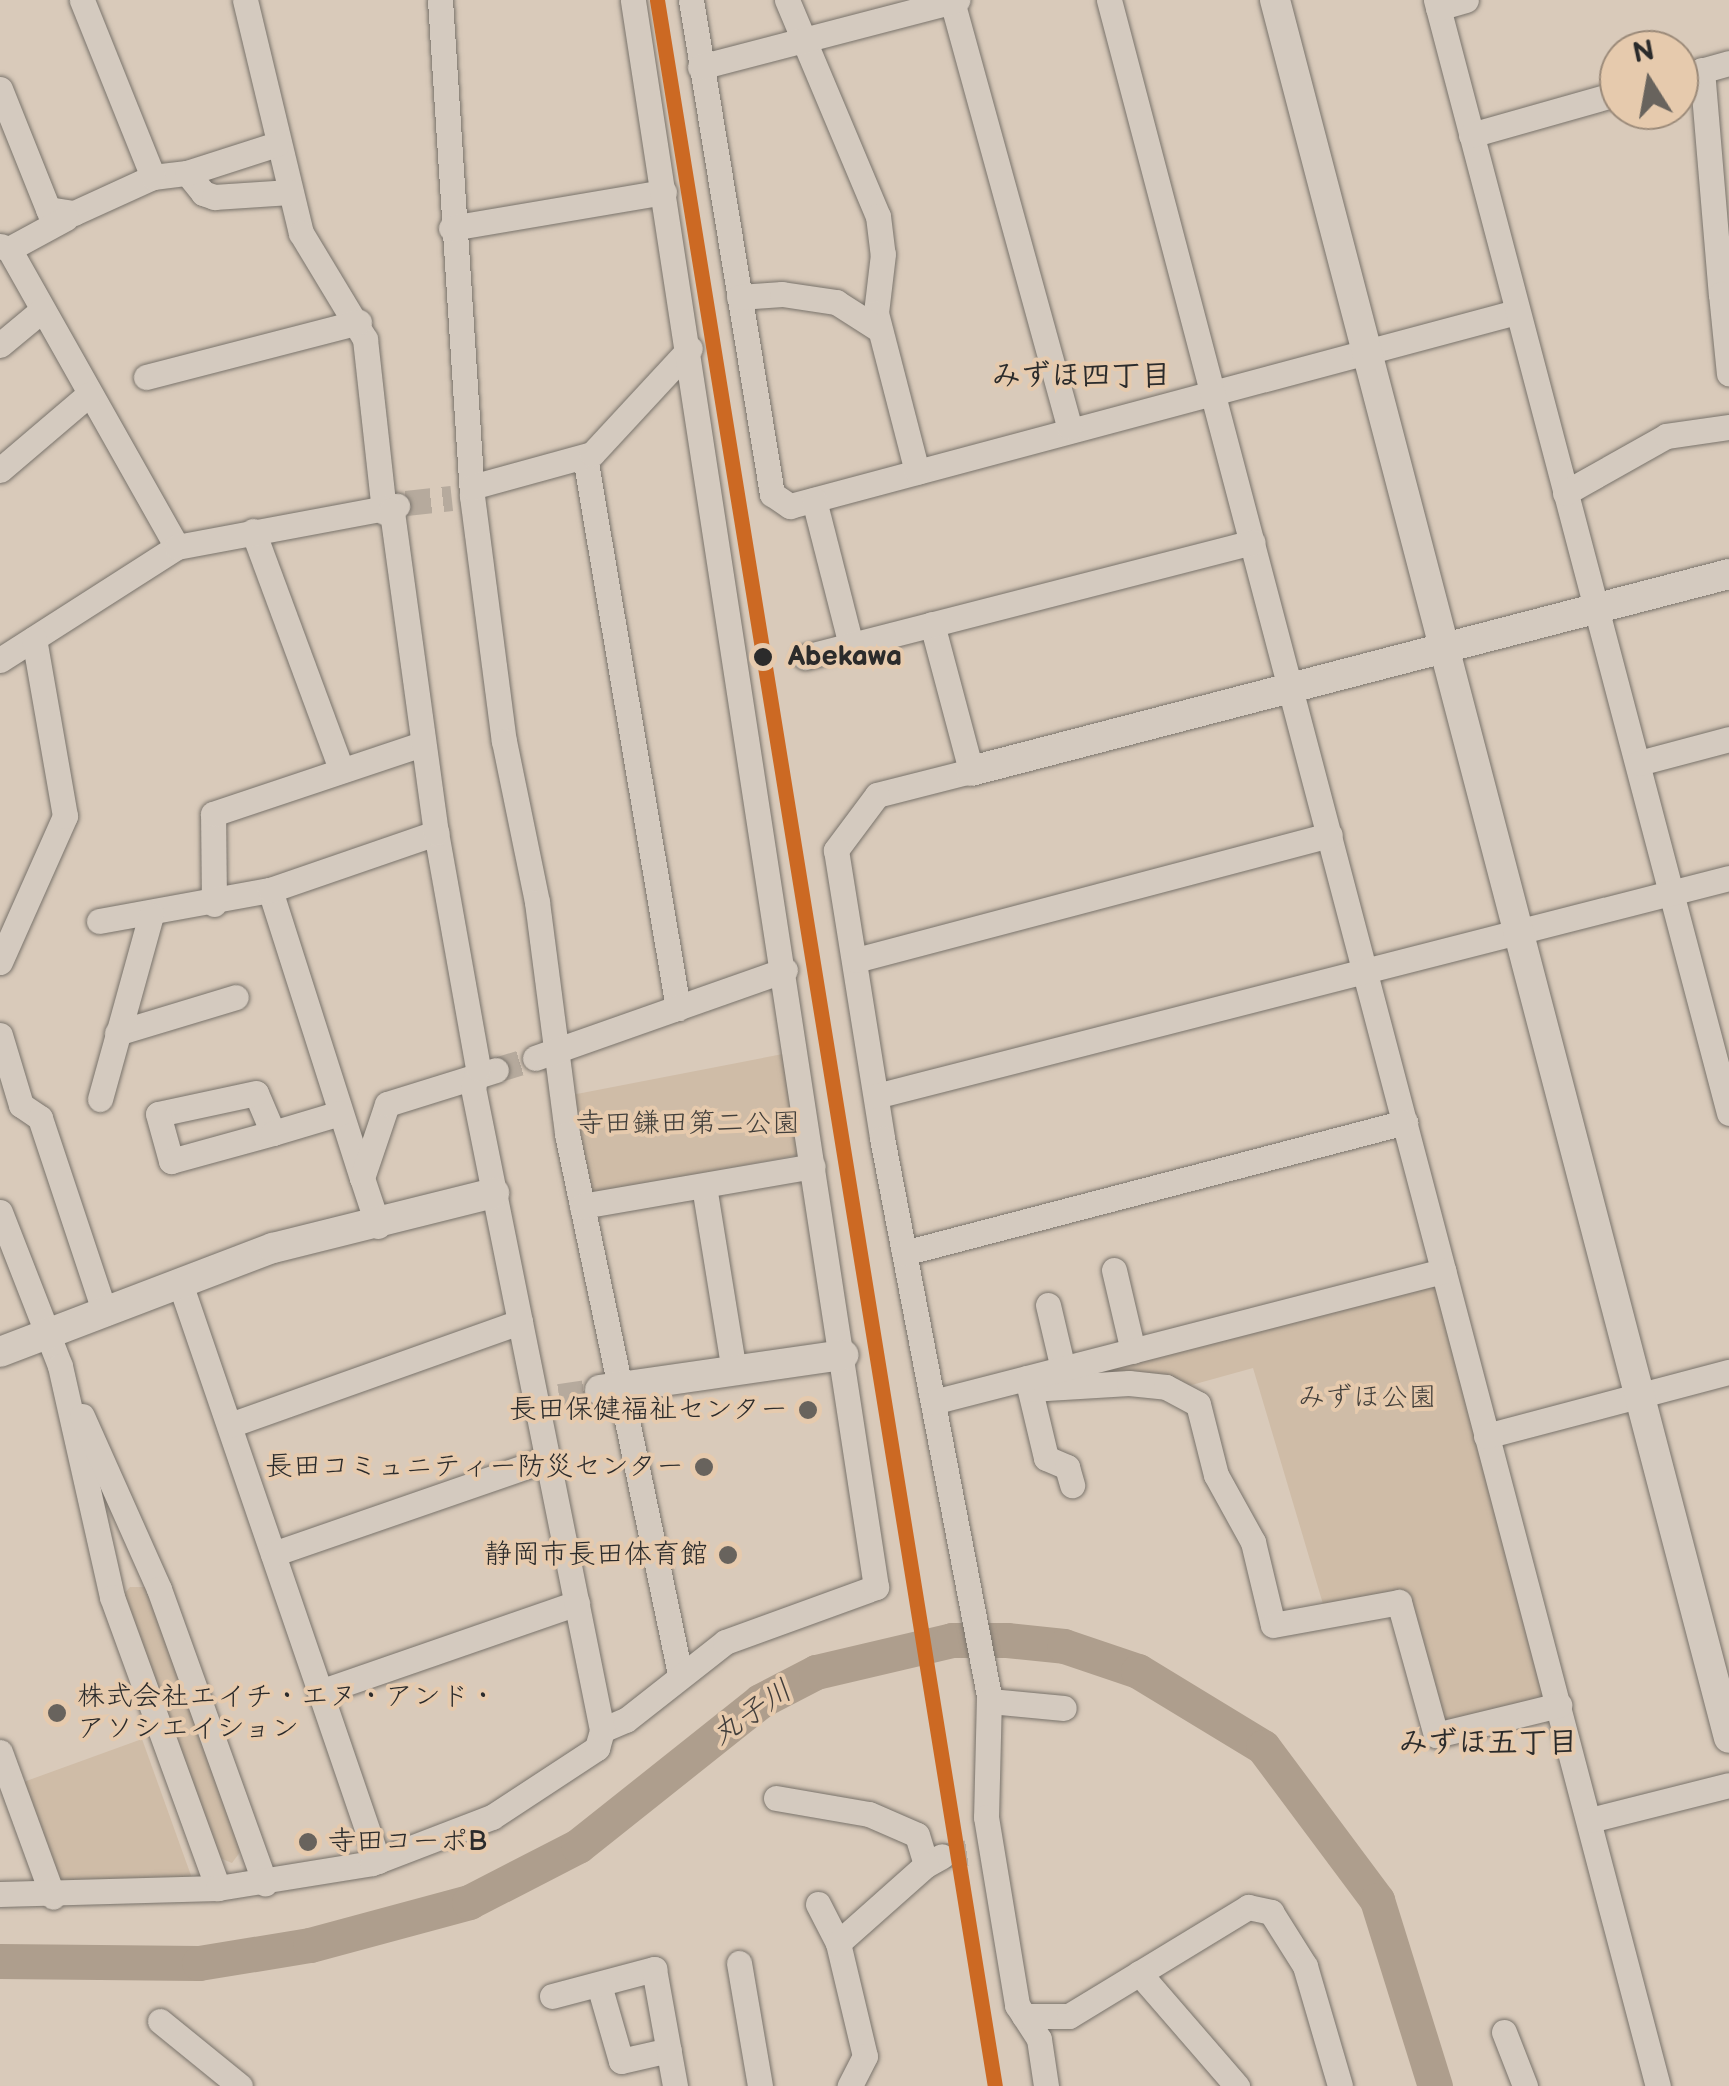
<!DOCTYPE html>
<meta charset="utf-8">
<style>
body{margin:0}
#map{position:relative;width:1729px;height:2086px;overflow:hidden;background:#d9caba;font-family:"Balsamiq Sans","Klee One",sans-serif}
div>[style]{position:absolute}
.green>*{inset:0;background:#cfbca7;transform-origin:0 0}
.river>*{height:35px;margin:-17.5px;padding:0 17.5px;transform-origin:17.5px;border-radius:17.5px;background:#ae9e8d}
.minor-tunnel>*{height:25px;margin-top:-12.5px;transform-origin:0;background:repeating-linear-gradient(90deg,#b6aa9d 0 25px,transparent 0 37px)}
.roads{filter:drop-shadow(0 0 2px #79736b) drop-shadow(0 0 2px #79736b)}
.minor>*{height:25px;margin:-12.5px;padding:0 12.5px;transform-origin:12.5px;border-radius:12.5px;background:#d4cabf}
.tertiary>*{height:30px;margin:-15px;padding:0 15px;transform-origin:15px;border-radius:15px;background:#d4cabf}
.rail-1>*{height:15px;margin:-7.5px;padding:0 7.5px;transform-origin:7.5px;border-radius:7.5px;background:#cc6923}
.dots>*{width:28px;height:28px;translate:-50% -50%;box-sizing:border-box;border:5px solid #e6caad;border-radius:50%}
span{translate:-50% -50%;white-space:nowrap;text-align:center;line-height:1.15;-webkit-text-stroke:8px #e6caad;paint-order:stroke}
.stop-label{font-size:28px;color:#2b2b2b;font-weight:700}
.left{translate:0 -50%;text-align:left}
.park-label{font-size:28px;color:#423f3b}
.poi-label{font-size:28px;color:#2b2b2b}
.right{translate:-100% -50%;text-align:right}
.neighbourhood-label{font-size:30px;color:#2b2b2b;font-weight:700}
.water-label{font-size:30px;color:#423e3b;font-style:italic}
.north{position:absolute;left:1599px;top:30px;width:100px;height:100px;box-sizing:border-box;background:#e6caad;border:2px solid #9b8a79;border-radius:50%;rotate:349deg;font-size:28px;font-weight:700;line-height:40px;text-align:center;color:#2b2b2b}
.north::after{content:'';display:block;margin:auto;width:35px;height:45px;background:#68635d;clip-path:polygon(50% 0,100% 100%,50% 72%,0 100%)}
</style>
<div id="map">
<div class="green">
<i style="left:783px;top:1054px;width:102px;height:214px;rotate:79deg"></i>
<i style="clip-path:polygon(1430px 1279px,1441px 1285px,1548px 1697px,1439px 1724px,1404px 1594px,1323px 1604px,1253px 1368px,1188px 1386px,1087px 1373px)"></i>
<i style="clip-path:polygon(130px 1587px,148px 1587px,243px 1848px,232px 1863px,215px 1856px,124px 1594px)"></i>
<i style="clip-path:polygon(142px 1739px,193px 1881px,55px 1887px,18px 1784px)"></i>
</div>
<div class="river">
<i style="left:0;top:1961px;width:199px;rotate:0.6deg"></i>
<i style="left:199px;top:1963px;width:112px;rotate:-9.2deg"></i>
<i style="left:310px;top:1945px;width:165px;rotate:-15.1deg"></i>
<i style="left:469px;top:1902px;width:123px;rotate:-27.2deg"></i>
<i style="left:578px;top:1846px;width:233px;rotate:-38.5deg"></i>
<i style="left:760px;top:1701px;width:63px;rotate:-27.4deg"></i>
<i style="left:816px;top:1672px;width:140px;rotate:-13.2deg"></i>
<i style="left:952px;top:1640px;width:55px"></i>
<i style="left:1007px;top:1640px;width:57px;rotate:6deg"></i>
<i style="left:1064px;top:1646px;width:78px;rotate:18.7deg"></i>
<i style="left:1138px;top:1671px;width:146px;rotate:31.3deg"></i>
<i style="left:1263px;top:1747px;width:191px;rotate:53.3deg"></i>
<i style="left:1377px;top:1900px;width:195px;rotate:72.7deg"></i>
</div>
<div class="minor-tunnel">
<i style="left:406px;top:503px;width:46px;rotate:-6.2deg"></i>
<i style="left:496px;top:1070px;width:41px;rotate:-17.1deg"></i>
<i style="left:559px;top:1396px;width:41px;rotate:-8.3deg"></i>
<i style="left:942px;top:1856px;width:35px;rotate:-8deg"></i>
</div>
<div class="roads">
<div class="minor">
<i style="left:245px;top:0;width:240px;rotate:76.5deg"></i>
<i style="left:301px;top:233px;width:124px;rotate:58.9deg"></i>
<i style="left:365px;top:339px;width:174px;rotate:83.7deg"></i>
<i style="left:440px;top:0;width:497px;rotate:86.3deg"></i>
<i style="left:472px;top:496px;width:247px;rotate:82.6deg"></i>
<i style="left:504px;top:741px;width:164px;rotate:78.4deg"></i>
<i style="left:537px;top:902px;width:234px;rotate:82.6deg"></i>
<i style="left:567px;top:1134px;width:552px;rotate:78.18deg"></i>
<i style="left:691px;top:0;width:501px;rotate:80.69deg"></i>
<i style="left:772px;top:494px;width:22px;rotate:34deg"></i>
<i style="left:790px;top:506px;width:751px;rotate:-14.96deg"></i>
<i style="left:787px;top:0;width:234px;rotate:67.2deg"></i>
<i style="left:878px;top:216px;width:38px;rotate:83deg"></i>
<i style="left:883px;top:254px;width:59px;rotate:96.8deg"></i>
<i style="left:876px;top:313px;width:164px;rotate:75.5deg"></i>
<i style="left:1109px;top:0;width:2157px;rotate:75.26deg"></i>
<i style="left:1436px;top:0;width:1151px;rotate:75.25deg"></i>
<i style="left:952px;top:1px;width:442px;rotate:74.6deg"></i>
<i style="left:1438px;top:8px;width:29px;rotate:-16deg"></i>
<i style="left:700px;top:67px;width:266px;rotate:-14.6deg"></i>
<i style="left:1702px;top:70px;width:225px;rotate:85.2deg"></i>
<i style="left:1721px;top:294px;width:8px;rotate:-7deg"></i>
<i style="left:1679px;top:77px;width:52px;rotate:-15.6deg"></i>
<i style="left:0;top:89px;width:145px;rotate:68.2deg"></i>
<i style="left:1471px;top:135px;width:154px;rotate:-15.8deg"></i>
<i style="left:187px;top:173px;width:26px;rotate:51deg"></i>
<i style="left:203px;top:193px;width:12px;rotate:20deg"></i>
<i style="left:214px;top:197px;width:76px;rotate:-3.8deg"></i>
<i style="left:153px;top:177px;width:34px;rotate:-7deg"></i>
<i style="left:187px;top:173px;width:95px;rotate:-17.9deg"></i>
<i style="left:48px;top:209px;width:26px;rotate:9deg"></i>
<i style="left:74px;top:213px;width:87px;rotate:-24.5deg"></i>
<i style="left:153px;top:177px;width:191px;rotate:-111.9deg"></i>
<i style="left:451px;top:228px;width:216px;rotate:-9.6deg"></i>
<i style="left:0;top:246px;width:9px;rotate:18deg"></i>
<i style="left:9px;top:249px;width:65px;rotate:-28.5deg"></i>
<i style="left:9px;top:249px;width:342px;rotate:60.6deg"></i>
<i style="left:1721px;top:294px;width:80px;rotate:84.3deg"></i>
<i style="left:739px;top:297px;width:43px;rotate:-4deg"></i>
<i style="left:782px;top:294px;width:55px;rotate:8.4deg"></i>
<i style="left:836px;top:302px;width:52px;rotate:32.5deg"></i>
<i style="left:0;top:345px;width:55px;rotate:-39.8deg"></i>
<i style="left:146px;top:377px;width:220px;rotate:-14.5deg"></i>
<i style="left:585px;top:457px;width:559px;rotate:80.42deg"></i>
<i style="left:0;top:470px;width:116px;rotate:-40.4deg"></i>
<i style="left:472px;top:487px;width:124px;rotate:-15.4deg"></i>
<i style="left:592px;top:454px;width:144px;rotate:-47.2deg"></i>
<i style="left:1565px;top:493px;width:116px;rotate:-29.4deg"></i>
<i style="left:1666px;top:436px;width:64px;rotate:-8.1deg"></i>
<i style="left:814px;top:500px;width:150px;rotate:75.7deg"></i>
<i style="left:253px;top:531px;width:254px;rotate:69.7deg"></i>
<i style="left:932px;top:624px;width:152px;rotate:75.1deg"></i>
<i style="left:971px;top:771px;width:97px;rotate:165.7deg"></i>
<i style="left:877px;top:795px;width:69px;rotate:126.7deg"></i>
<i style="left:836px;top:850px;width:292px;rotate:80.9deg"></i>
<i style="left:882px;top:1138px;width:568px;rotate:79.14deg"></i>
<i style="left:989px;top:1696px;width:121px;rotate:91.4deg"></i>
<i style="left:986px;top:1817px;width:191px;rotate:80.6deg"></i>
<i style="left:1017px;top:2005px;width:40px;rotate:57.1deg"></i>
<i style="left:1039px;top:2039px;width:48px;rotate:81.5deg"></i>
<i style="left:805px;top:657px;width:462px;rotate:-14.4deg"></i>
<i style="left:0;top:660px;width:210px;rotate:-32.6deg"></i>
<i style="left:177px;top:547px;width:224px;rotate:-10.6deg"></i>
<i style="left:1639px;top:763px;width:93px;rotate:-14.9deg"></i>
<i style="left:270px;top:890px;width:302px;rotate:72.3deg"></i>
<i style="left:214px;top:904px;width:90px;rotate:-90.6deg"></i>
<i style="left:213px;top:814px;width:220px;rotate:-18.5deg"></i>
<i style="left:99px;top:921px;width:174px;rotate:-10.3deg"></i>
<i style="left:270px;top:890px;width:176px;rotate:-19deg"></i>
<i style="left:856px;top:960px;width:490px;rotate:-14.8deg"></i>
<i style="left:0;top:962px;width:160px;rotate:-66deg"></i>
<i style="left:65px;top:816px;width:180px;rotate:-99.9deg"></i>
<i style="left:117px;top:1033px;width:124px;rotate:-16.8deg"></i>
<i style="left:0;top:1035px;width:73px;rotate:73.3deg"></i>
<i style="left:21px;top:1105px;width:23px;rotate:34deg"></i>
<i style="left:40px;top:1118px;width:206px;rotate:71.6deg"></i>
<i style="left:535px;top:1058px;width:265px;rotate:-19.4deg"></i>
<i style="left:876px;top:1096px;width:880px;rotate:-14.34deg"></i>
<i style="left:100px;top:1099px;width:191px;rotate:-74.5deg"></i>
<i style="left:273px;top:1133px;width:43px;rotate:-113deg"></i>
<i style="left:256px;top:1093px;width:100px;rotate:167.9deg"></i>
<i style="left:158px;top:1114px;width:49px;rotate:74.5deg"></i>
<i style="left:171px;top:1161px;width:106px;rotate:-15.4deg"></i>
<i style="left:273px;top:1133px;width:70px;rotate:-16.6deg"></i>
<i style="left:704px;top:1186px;width:187px;rotate:80.8deg"></i>
<i style="left:582px;top:1206px;width:234px;rotate:-9.8deg"></i>
<i style="left:0;top:1212px;width:165px;rotate:68.7deg"></i>
<i style="left:60px;top:1366px;width:237px;rotate:77.3deg"></i>
<i style="left:112px;top:1597px;width:310px;rotate:70deg"></i>
<i style="left:378px;top:1226px;width:51px;rotate:-108.4deg"></i>
<i style="left:362px;top:1178px;width:78px;rotate:-71.3deg"></i>
<i style="left:387px;top:1104px;width:114px;rotate:-17.3deg"></i>
<i style="left:904px;top:1253px;width:518px;rotate:-14.65deg"></i>
<i style="left:1114px;top:1270px;width:83px;rotate:76.8deg"></i>
<i style="left:181px;top:1286px;width:608px;rotate:71.09deg"></i>
<i style="left:1048px;top:1305px;width:66px;rotate:76.8deg"></i>
<i style="left:1027px;top:1378px;width:82px;rotate:76.6deg"></i>
<i style="left:1046px;top:1458px;width:23px;rotate:23deg"></i>
<i style="left:1067px;top:1467px;width:19px;rotate:74deg"></i>
<i style="left:1030px;top:1389px;width:99px;rotate:-3.5deg"></i>
<i style="left:1129px;top:1383px;width:37px;rotate:6deg"></i>
<i style="left:1166px;top:1387px;width:36px;rotate:28deg"></i>
<i style="left:1198px;top:1404px;width:73px;rotate:75.8deg"></i>
<i style="left:1216px;top:1475px;width:77px;rotate:61.1deg"></i>
<i style="left:1253px;top:1542px;width:85px;rotate:76.5deg"></i>
<i style="left:1273px;top:1625px;width:128px;rotate:-10.3deg"></i>
<i style="left:1399px;top:1602px;width:138px;rotate:74.5deg"></i>
<i style="left:1436px;top:1735px;width:127px;rotate:-13.7deg"></i>
<i style="left:933px;top:1402px;width:527px;rotate:-14.41deg"></i>
<i style="left:82px;top:1416px;width:189px;rotate:66deg"></i>
<i style="left:159px;top:1589px;width:313px;rotate:70.2deg"></i>
<i style="left:230px;top:1425px;width:308px;rotate:-19.6deg"></i>
<i style="left:1486px;top:1436px;width:251px;rotate:-14.8deg"></i>
<i style="left:273px;top:1554px;width:290px;rotate:-19.1deg"></i>
<i style="left:320px;top:1692px;width:272px;rotate:-19.1deg"></i>
<i style="left:990px;top:1701px;width:74px;rotate:5.4deg"></i>
<i style="left:602px;top:1730px;width:26px;rotate:-23deg"></i>
<i style="left:626px;top:1720px;width:126px;rotate:-38.2deg"></i>
<i style="left:725px;top:1642px;width:161px;rotate:-20deg"></i>
<i style="left:876px;top:1587px;width:1605px;rotate:-98.71deg"></i>
<i style="left:0;top:1752px;width:154px;rotate:69.9deg"></i>
<i style="left:776px;top:1798px;width:94px;rotate:9.8deg"></i>
<i style="left:869px;top:1814px;width:52px;rotate:23.6deg"></i>
<i style="left:917px;top:1835px;width:31px;rotate:73deg"></i>
<i style="left:926px;top:1865px;width:18px;rotate:-29deg"></i>
<i style="left:1590px;top:1820px;width:143px;rotate:-14.1deg"></i>
<i style="left:0;top:1894px;width:218px;rotate:-1.6deg"></i>
<i style="left:218px;top:1888px;width:156px;rotate:-9.2deg"></i>
<i style="left:372px;top:1863px;width:129px;rotate:-21deg"></i>
<i style="left:492px;top:1817px;width:126px;rotate:-33.3deg"></i>
<i style="left:597px;top:1748px;width:19px;rotate:-74deg"></i>
<i style="left:602px;top:1730px;width:655px;rotate:-101.36deg"></i>
<i style="left:473px;top:1088px;width:21px;rotate:-76deg"></i>
<i style="left:478px;top:1068px;width:239px;rotate:-100.1deg"></i>
<i style="left:436px;top:833px;width:326px;rotate:-97.8deg"></i>
<i style="left:818px;top:1904px;width:44px;rotate:62.9deg"></i>
<i style="left:838px;top:1943px;width:116px;rotate:76.6deg"></i>
<i style="left:865px;top:2056px;width:34px;rotate:117deg"></i>
<i style="left:838px;top:1943px;width:118px;rotate:-41.6deg"></i>
<i style="left:739px;top:1963px;width:125px;rotate:80.3deg"></i>
<i style="left:1139px;top:1973px;width:150px;rotate:49.1deg"></i>
<i style="left:599px;top:1985px;width:79px;rotate:73.9deg"></i>
<i style="left:621px;top:2061px;width:49px;rotate:-12.9deg"></i>
<i style="left:552px;top:1996px;width:106px;rotate:-14.8deg"></i>
<i style="left:654px;top:1969px;width:119px;rotate:79.8deg"></i>
<i style="left:1024px;top:2016px;width:45px"></i>
<i style="left:1069px;top:2016px;width:210px;rotate:-31.3deg"></i>
<i style="left:1248px;top:1907px;width:24px;rotate:12deg"></i>
<i style="left:1271px;top:1912px;width:64px;rotate:57.8deg"></i>
<i style="left:1305px;top:1966px;width:125px;rotate:73.7deg"></i>
<i style="left:160px;top:2021px;width:103px;rotate:39.1deg"></i>
<i style="left:1504px;top:2032px;width:58px;rotate:68.7deg"></i>
</div>
<div class="tertiary">
<i style="left:1275px;top:0;width:1796px;rotate:75.36deg"></i>
<i style="left:971px;top:771px;width:783px;rotate:-14.57deg"></i>
<i style="left:0;top:1352px;width:292px;rotate:-20.9deg"></i>
<i style="left:273px;top:1248px;width:228px;rotate:-14deg"></i>
<i style="left:600px;top:1390px;width:246px;rotate:-8.2deg"></i>
</div>
</div>
<div class="rail-1">
<i style="left:657px;top:0;width:2113px;rotate:80.8deg"></i>
</div>
<div class="dots">
<i style="left:763px;top:657px;background:#2b2b2b"></i>
<i style="left:808px;top:1410px;background:#68635d"></i>
<i style="left:704px;top:1467px;background:#68635d"></i>
<i style="left:728px;top:1555px;background:#68635d"></i>
<i style="left:57px;top:1713px;background:#68635d"></i>
<i style="left:308px;top:1842px;background:#68635d"></i>
</div>
<div class="stop-label">
<span class="left" style="left:788px;top:657px">Abekawa</span>
</div>
<div class="park-label">
<span style="left:688px;top:1124px">寺田鎌田第二公園</span>
<span style="left:1367px;top:1398px">みずほ公園</span>
</div>
<div class="poi-label">
<span class="right" style="left:788px;top:1410px">長田保健福祉センター</span>
<span class="right" style="left:684px;top:1467px">長田コミュニティー防災センター</span>
<span class="right" style="left:708px;top:1555px">静岡市長田体育館</span>
<span class="left" style="left:77px;top:1713px">株式会社エイチ・エヌ・アンド・<br>アソシエイション</span>
<span class="left" style="left:328px;top:1842px">寺田コーポB</span>
</div>
<div class="neighbourhood-label">
<span style="left:1081px;top:376px">みずほ四丁目</span>
<span style="left:1488px;top:1743px">みずほ五丁目</span>
</div>
<div class="water-label">
<span style="left:752px;top:1713px;rotate:-34deg">丸子川</span>
</div>
<div class="north">N</div>
</div>
